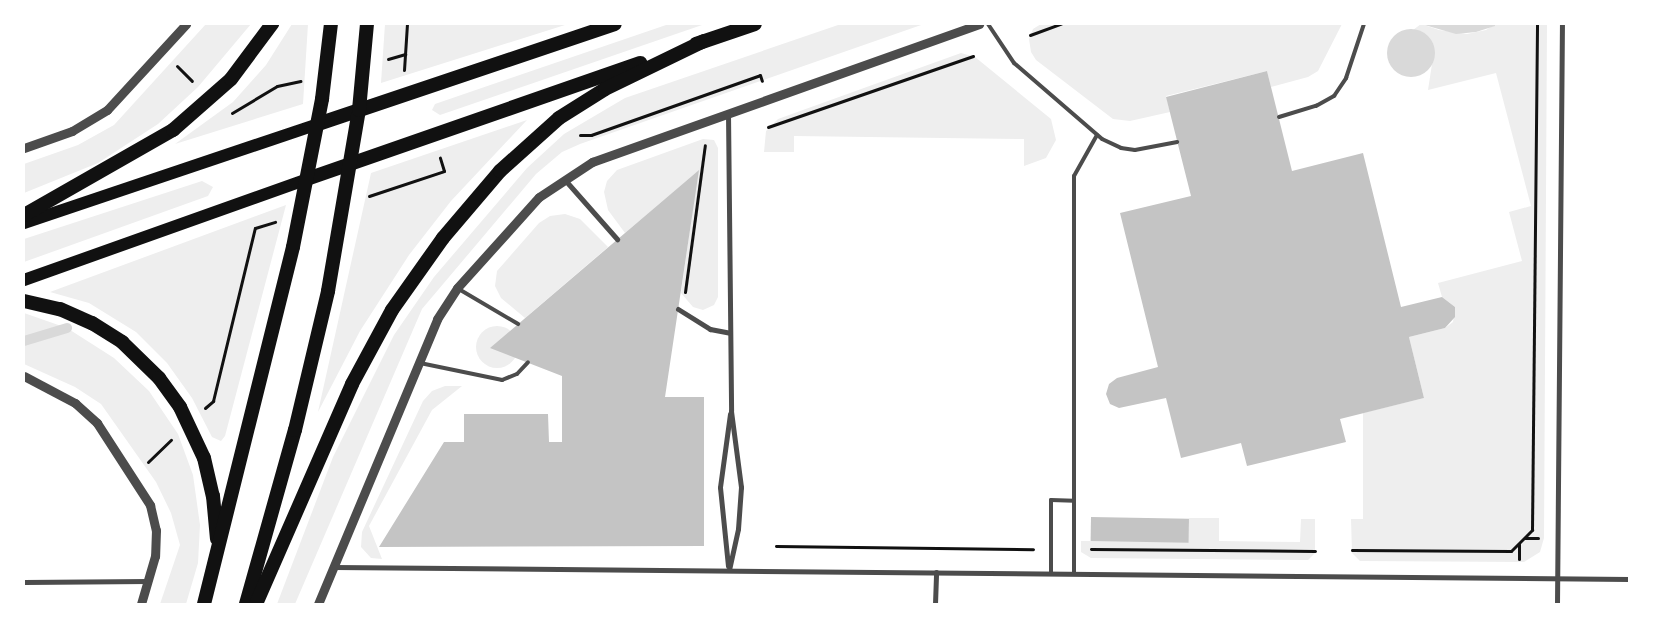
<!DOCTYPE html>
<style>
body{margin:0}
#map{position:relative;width:1653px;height:628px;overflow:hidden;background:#fff;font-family:"Roboto Condensed",sans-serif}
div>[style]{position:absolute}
.green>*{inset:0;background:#eee}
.round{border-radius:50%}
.water>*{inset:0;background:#d9d9d9}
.stream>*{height:10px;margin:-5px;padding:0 5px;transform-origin:5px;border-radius:5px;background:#d9d9d9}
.building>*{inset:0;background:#c4c4c4;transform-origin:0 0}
.path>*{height:3px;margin:-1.5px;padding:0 1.5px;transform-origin:1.5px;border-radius:1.5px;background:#111}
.service>*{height:4px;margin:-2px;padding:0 2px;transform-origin:2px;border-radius:2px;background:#4c4c4c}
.minor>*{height:5px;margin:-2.5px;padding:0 2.5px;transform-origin:2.5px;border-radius:2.5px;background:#4c4c4c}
.tertiary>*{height:9px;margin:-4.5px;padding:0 4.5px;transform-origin:4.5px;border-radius:4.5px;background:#4c4c4c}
.primary>*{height:12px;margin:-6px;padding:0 6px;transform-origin:6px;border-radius:6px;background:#111}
.trunk>*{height:14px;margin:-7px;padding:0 7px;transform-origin:7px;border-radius:7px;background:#111}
span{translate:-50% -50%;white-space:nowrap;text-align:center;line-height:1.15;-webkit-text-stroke:4px #fff;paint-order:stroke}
.frame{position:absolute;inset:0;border:25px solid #fff;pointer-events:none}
</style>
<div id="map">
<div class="green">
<i style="clip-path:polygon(206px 24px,251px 24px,198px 87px,158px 124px,98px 163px,24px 193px,24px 164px,78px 145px,114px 125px)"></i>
<i style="clip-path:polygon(292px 24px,308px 24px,303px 104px,175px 144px,233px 102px,266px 65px)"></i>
<i style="clip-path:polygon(385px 24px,559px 24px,565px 25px,381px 83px)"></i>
<i style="clip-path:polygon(669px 24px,705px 24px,440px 115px,432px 110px,435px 104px)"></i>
<i style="clip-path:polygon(841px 24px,924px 24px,580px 144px,562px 152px,536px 174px,422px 309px,295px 604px,277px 604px,333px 457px,394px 335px,434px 277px,527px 168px,564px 134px,625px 98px)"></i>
<i style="clip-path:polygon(1041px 24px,1342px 24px,1318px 71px,1308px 77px,1271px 87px,1267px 71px,1251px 75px,1166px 96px,1170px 112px,1130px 121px,1113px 119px,1036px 60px,1031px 52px,1029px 39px,1033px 29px)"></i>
<i style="clip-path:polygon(1421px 24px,1439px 30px,1467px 34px,1486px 30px,1495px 24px,1547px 24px,1544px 538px,1540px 552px,1524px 562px,1360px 561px,1352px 553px,1351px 519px,1363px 519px,1363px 413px,1424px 398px,1409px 337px,1445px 328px,1453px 322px,1455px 307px,1442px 297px,1438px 283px,1522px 261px,1509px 212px,1531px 206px,1496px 73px,1428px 90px,1434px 51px,1432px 43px,1421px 32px,1413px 30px)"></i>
<i style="clip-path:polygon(961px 53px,975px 57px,1051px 119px,1056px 140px,1046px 158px,1024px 166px,1024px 139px,794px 136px,794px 152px,764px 152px,766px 131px,778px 119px)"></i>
<i style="clip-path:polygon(527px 120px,451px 201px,409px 255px,360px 331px,318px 412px,371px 173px)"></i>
<i style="clip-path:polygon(703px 139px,714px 140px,718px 148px,718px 297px,714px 305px,703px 310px,693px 307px,681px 293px,698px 171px,625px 233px,608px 210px,604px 192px,607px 181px,617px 170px)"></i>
<i style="clip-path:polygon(202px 181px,213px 187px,208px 196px,24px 262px,24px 239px)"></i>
<i style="clip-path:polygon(286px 205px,225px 436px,221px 441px,212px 437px,192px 398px,167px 363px,136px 332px,89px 303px,50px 292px)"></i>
<i style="clip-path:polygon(565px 214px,580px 219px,608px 247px,525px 318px,501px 298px,495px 286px,497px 271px,539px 223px,550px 216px)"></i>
<i style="clip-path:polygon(24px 313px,67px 328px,114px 358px,149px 391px,178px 434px,193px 475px,200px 525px,198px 563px,186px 604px,160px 604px,180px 545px,171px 513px,156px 482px,101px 404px,75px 387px,24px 364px)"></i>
<i class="round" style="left:476px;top:326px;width:42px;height:42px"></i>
<i style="clip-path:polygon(445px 386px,462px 386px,432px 410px,369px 526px,382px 559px,371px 558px,361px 547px,362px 532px,423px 401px,432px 391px)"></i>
<i style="clip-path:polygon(1189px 518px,1219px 518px,1219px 541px,1300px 542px,1301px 519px,1315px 519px,1315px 553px,1308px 560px,1091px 558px,1081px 552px,1081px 541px,1188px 541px)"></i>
</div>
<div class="water">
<i style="clip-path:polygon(1421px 24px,1495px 24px,1495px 26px,1476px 32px,1456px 34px)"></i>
<i class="round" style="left:1387px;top:29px;width:48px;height:48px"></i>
</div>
<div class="stream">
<i style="left:24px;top:341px;width:45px;rotate:-16.8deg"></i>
</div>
<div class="building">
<i style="clip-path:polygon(1267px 71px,1292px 171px,1363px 153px,1401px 307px,1442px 297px,1455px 307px,1455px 317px,1445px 328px,1409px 337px,1424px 398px,1340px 419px,1346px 442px,1247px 466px,1241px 443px,1181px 458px,1166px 398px,1119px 408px,1110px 404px,1106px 394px,1109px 384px,1117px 378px,1158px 367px,1120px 213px,1191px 196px,1166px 97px)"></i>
<i style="clip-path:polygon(699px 170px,665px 397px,704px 397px,704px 546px,379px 547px,444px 442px,464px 442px,464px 414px,548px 414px,549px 442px,562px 442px,562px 376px,490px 348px)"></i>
<i style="left:1091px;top:517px;width:98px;height:24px;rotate:1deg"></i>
</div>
<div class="path">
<i style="left:1030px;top:35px;width:33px;rotate:-20deg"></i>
<i style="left:388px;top:59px;width:18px;rotate:-16deg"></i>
<i style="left:177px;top:66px;width:21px;rotate:45deg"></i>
<i style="left:404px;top:70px;width:46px;rotate:-86.3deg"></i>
<i style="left:232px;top:113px;width:52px;rotate:-31deg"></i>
<i style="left:277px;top:86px;width:24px;rotate:-12deg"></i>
<i style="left:768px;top:127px;width:217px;rotate:-19.1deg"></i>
<i style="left:580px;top:135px;width:11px"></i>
<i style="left:591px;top:135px;width:179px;rotate:-19.5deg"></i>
<i style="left:760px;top:75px;width:6px;rotate:72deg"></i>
<i style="left:369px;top:196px;width:79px;rotate:-18.4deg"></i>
<i style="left:444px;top:171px;width:14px;rotate:-107deg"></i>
<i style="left:685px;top:292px;width:148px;rotate:-82.3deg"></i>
<i style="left:205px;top:408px;width:11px;rotate:-41deg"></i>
<i style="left:213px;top:401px;width:178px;rotate:-76.4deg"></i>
<i style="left:255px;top:228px;width:21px;rotate:-17deg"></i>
<i style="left:148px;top:462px;width:32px;rotate:-44deg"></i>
<i style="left:1525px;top:538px;width:13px"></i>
<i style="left:1519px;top:544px;width:15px;rotate:90deg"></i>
<i style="left:776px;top:546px;width:257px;rotate:0.7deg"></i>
<i style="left:1091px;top:549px;width:224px;rotate:0.5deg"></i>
<i style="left:1352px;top:550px;width:159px;rotate:0.4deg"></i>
<i style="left:1511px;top:551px;width:30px;rotate:-45deg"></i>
<i style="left:1532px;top:530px;width:506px;rotate:-89.43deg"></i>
</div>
<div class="service">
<i style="left:988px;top:24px;width:47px;rotate:56.3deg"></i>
<i style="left:1014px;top:63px;width:116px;rotate:40.8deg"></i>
<i style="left:1102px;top:139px;width:21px;rotate:25deg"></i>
<i style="left:1121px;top:148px;width:14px;rotate:8deg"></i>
<i style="left:1135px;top:150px;width:43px;rotate:-10.8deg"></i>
<i style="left:1279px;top:117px;width:39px;rotate:-17deg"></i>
<i style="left:1316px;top:106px;width:21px;rotate:-29deg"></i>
<i style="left:1334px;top:96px;width:22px;rotate:-56deg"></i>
<i style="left:1346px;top:78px;width:57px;rotate:-71.6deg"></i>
<i style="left:457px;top:288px;width:71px;rotate:30.5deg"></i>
<i style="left:420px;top:363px;width:84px;rotate:11.7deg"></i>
<i style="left:502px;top:380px;width:16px;rotate:-22deg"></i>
<i style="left:517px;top:374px;width:16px;rotate:-47deg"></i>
<i style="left:1051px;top:573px;width:73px;rotate:-90deg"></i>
<i style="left:1051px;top:500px;width:23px;rotate:2deg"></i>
<i style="left:1074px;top:573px;width:397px;rotate:-90deg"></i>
<i style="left:1074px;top:176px;width:47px;rotate:-60.7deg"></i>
</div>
<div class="minor">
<i style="left:728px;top:113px;width:298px;rotate:89.4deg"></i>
<i style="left:731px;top:411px;width:77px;rotate:82.5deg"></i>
<i style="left:741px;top:487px;width:42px;rotate:94.1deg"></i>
<i style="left:738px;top:529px;width:42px;rotate:102.4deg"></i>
<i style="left:565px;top:180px;width:79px;rotate:48.6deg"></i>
<i style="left:678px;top:309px;width:38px;rotate:32deg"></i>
<i style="left:710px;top:329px;width:20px;rotate:11deg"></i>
<i style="left:728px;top:566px;width:79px;rotate:-95.8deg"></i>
<i style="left:720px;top:487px;width:74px;rotate:-82.2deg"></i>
<i style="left:334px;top:567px;width:1295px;rotate:0.53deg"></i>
<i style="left:24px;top:582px;width:124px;rotate:-0.5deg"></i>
<i style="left:935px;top:604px;width:32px;rotate:-88deg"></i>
<i style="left:1557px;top:604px;width:580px;rotate:-89.51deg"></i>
</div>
<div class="tertiary">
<i style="left:24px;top:148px;width:51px;rotate:-19.5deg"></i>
<i style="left:72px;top:131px;width:41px;rotate:-31deg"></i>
<i style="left:107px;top:110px;width:117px;rotate:-47.4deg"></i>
<i style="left:24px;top:376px;width:58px;rotate:27.9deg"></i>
<i style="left:75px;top:403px;width:30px;rotate:42deg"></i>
<i style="left:97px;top:423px;width:98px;rotate:57.1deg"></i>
<i style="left:150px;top:505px;width:26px;rotate:77deg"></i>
<i style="left:156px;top:530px;width:26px;rotate:92deg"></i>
<i style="left:155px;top:556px;width:50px;rotate:106.3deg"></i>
<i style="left:318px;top:604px;width:309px;rotate:-67.3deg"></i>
<i style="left:437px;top:319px;width:37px;rotate:-57deg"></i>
<i style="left:457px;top:288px;width:122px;rotate:-48deg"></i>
<i style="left:539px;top:197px;width:64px;rotate:-33.4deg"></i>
<i style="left:592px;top:162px;width:411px;rotate:-19.6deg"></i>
</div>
<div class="primary">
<i style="left:24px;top:223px;width:310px;rotate:-18.6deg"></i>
<i style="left:24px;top:280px;width:300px;rotate:-19.6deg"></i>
</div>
<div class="trunk">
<i style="left:696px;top:44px;width:62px;rotate:-18.7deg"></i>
<i style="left:318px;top:124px;width:313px;rotate:-18.6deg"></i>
<i style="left:307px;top:179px;width:353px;rotate:-19.2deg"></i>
<i style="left:24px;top:215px;width:172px;rotate:-29.7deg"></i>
<i style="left:173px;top:130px;width:77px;rotate:-41.3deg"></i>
<i style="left:231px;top:79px;width:69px;rotate:-53.3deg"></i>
<i style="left:24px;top:301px;width:37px;rotate:13deg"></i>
<i style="left:60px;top:309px;width:35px;rotate:24deg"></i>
<i style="left:92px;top:323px;width:36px;rotate:32deg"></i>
<i style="left:122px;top:342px;width:52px;rotate:44.2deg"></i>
<i style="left:159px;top:378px;width:36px;rotate:54deg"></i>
<i style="left:180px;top:407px;width:56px;rotate:64.8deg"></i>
<i style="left:204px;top:458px;width:39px;rotate:77deg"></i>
<i style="left:213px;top:496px;width:43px;rotate:84.7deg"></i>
<i style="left:204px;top:604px;width:368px;rotate:-76deg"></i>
<i style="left:293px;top:247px;width:151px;rotate:-78.9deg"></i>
<i style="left:322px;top:99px;width:76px;rotate:-83.2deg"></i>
<i style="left:246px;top:604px;width:181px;rotate:-74.3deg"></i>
<i style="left:295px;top:430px;width:143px;rotate:-76.6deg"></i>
<i style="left:328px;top:291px;width:184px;rotate:-80.3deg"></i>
<i style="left:359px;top:110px;width:86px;rotate:-84.7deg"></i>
<i style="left:256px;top:604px;width:240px;rotate:-66.4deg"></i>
<i style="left:352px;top:384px;width:84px;rotate:-61.6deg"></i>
<i style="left:392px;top:310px;width:88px;rotate:-54.7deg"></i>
<i style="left:443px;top:238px;width:88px;rotate:-49.6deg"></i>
<i style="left:500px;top:171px;width:79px;rotate:-41.9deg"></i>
<i style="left:559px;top:118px;width:54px;rotate:-32.2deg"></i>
<i style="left:605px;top:89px;width:110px;rotate:-25.9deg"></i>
</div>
<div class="frame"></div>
</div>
